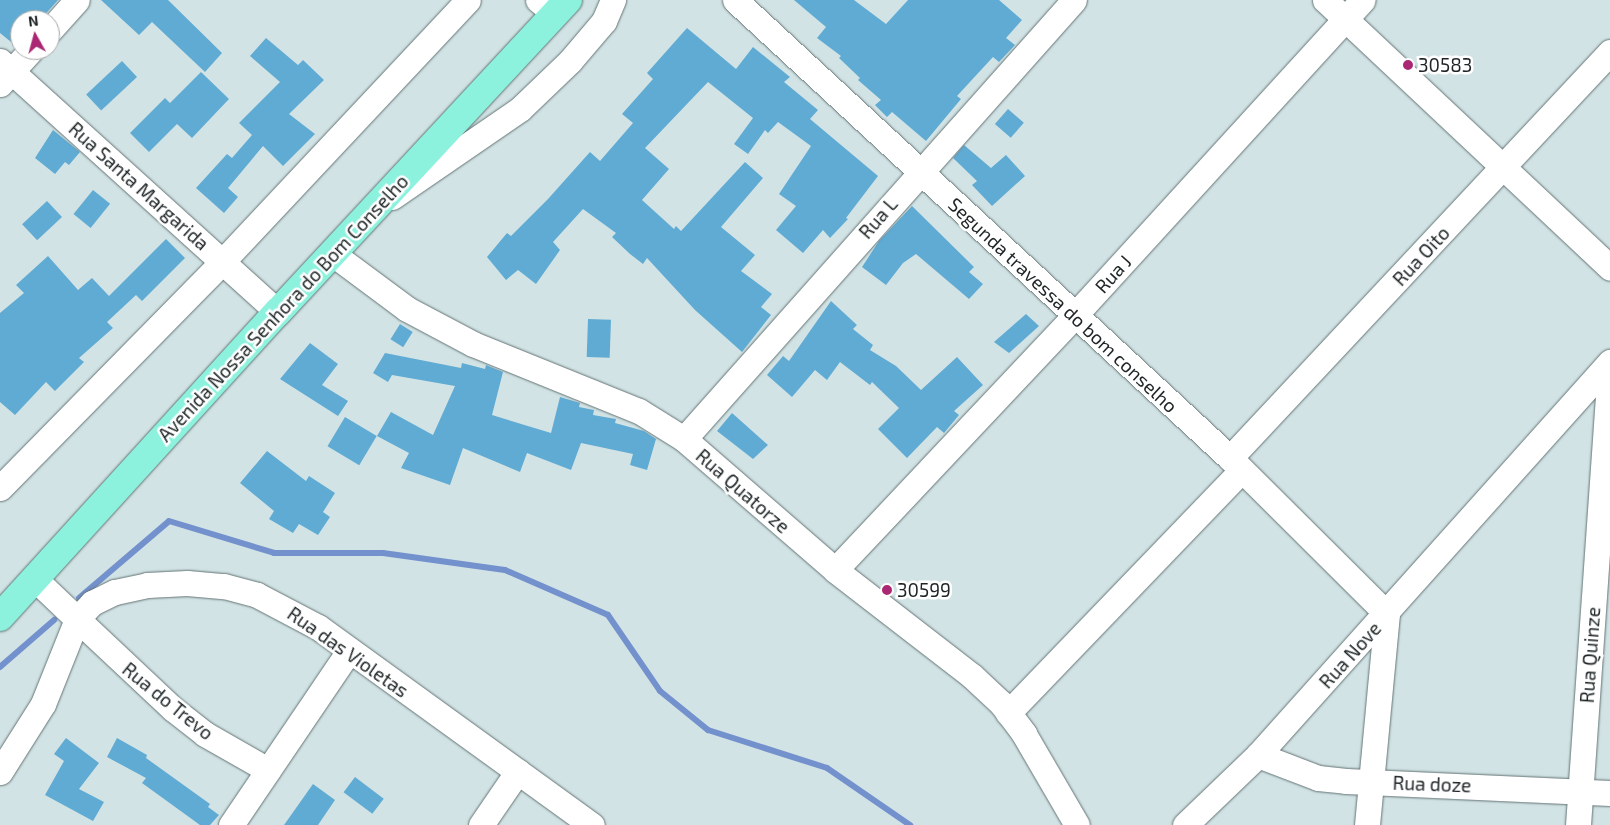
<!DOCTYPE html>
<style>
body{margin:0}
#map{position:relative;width:1610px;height:825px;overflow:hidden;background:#d2e3e5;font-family:"Exo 2",sans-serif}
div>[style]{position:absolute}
.stream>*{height:6px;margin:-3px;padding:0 3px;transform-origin:3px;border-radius:3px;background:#7391cc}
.building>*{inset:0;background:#60abd3;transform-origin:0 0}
.roads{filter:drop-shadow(0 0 1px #647475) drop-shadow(0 0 1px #647475)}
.minor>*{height:25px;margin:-12.5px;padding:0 12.5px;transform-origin:12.5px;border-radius:12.5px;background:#fff}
.major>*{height:28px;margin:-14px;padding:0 14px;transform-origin:14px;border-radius:14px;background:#8cf2dd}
.dots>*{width:14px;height:14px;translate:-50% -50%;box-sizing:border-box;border:2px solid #fff;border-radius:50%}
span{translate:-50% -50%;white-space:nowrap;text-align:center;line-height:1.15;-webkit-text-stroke:5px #fff;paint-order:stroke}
.poi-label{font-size:19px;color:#1e2425}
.left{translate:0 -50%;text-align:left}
.street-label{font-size:19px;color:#1e2425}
.north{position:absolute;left:10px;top:10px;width:50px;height:50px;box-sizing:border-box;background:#fff;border:1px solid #a5a7a8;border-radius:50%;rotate:353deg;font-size:14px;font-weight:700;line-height:20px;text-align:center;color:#1e2425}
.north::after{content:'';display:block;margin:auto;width:18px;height:22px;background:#aa2873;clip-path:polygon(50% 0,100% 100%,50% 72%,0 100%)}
</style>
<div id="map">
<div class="stream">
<i style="left:79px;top:598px;width:118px;rotate:-40.5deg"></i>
<i style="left:169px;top:521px;width:110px;rotate:16.9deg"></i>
<i style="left:274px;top:553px;width:109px"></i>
<i style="left:383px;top:553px;width:123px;rotate:7.9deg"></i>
<i style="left:505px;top:570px;width:112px;rotate:23.6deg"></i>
<i style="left:608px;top:615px;width:92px;rotate:55.6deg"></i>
<i style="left:660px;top:691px;width:62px;rotate:39.1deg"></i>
<i style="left:708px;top:730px;width:125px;rotate:17.7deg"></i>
<i style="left:827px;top:768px;width:101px;rotate:34.5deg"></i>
<i style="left:0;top:667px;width:72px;rotate:-41deg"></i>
</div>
<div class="building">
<i style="clip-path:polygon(0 0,58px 0,40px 20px,20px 20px,20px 41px,16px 46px,0 33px)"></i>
<i style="clip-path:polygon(101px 0,168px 0,222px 53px,205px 72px,152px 22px,139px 35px)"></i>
<i style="clip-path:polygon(794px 0,854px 0,886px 24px,908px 0,999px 0,1022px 20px,1006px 38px,1015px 45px,999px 62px,993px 57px,957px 96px,961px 99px,926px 141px,892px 112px,887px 117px,875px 105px,881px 100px,858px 80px,860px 78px,839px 58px,841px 56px,817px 38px,826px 27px)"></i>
<i style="clip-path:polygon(687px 28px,736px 69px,753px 47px,790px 77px,784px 82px,818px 110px,810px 119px,878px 176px,846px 218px,848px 219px,830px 238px,823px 230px,803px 253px,776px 230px,796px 206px,779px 194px,811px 146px,778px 122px,768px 133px,765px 130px,748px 154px,734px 144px,753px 118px,708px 82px,645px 148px,669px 169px,642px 200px,674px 229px,676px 226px,681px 231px,745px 162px,763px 178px,721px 227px,755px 255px,741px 271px,772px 294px,761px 307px,771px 315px,742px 352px,695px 310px,647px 258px,643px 264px,630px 254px,612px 237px,616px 233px,583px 209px,553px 242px,560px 250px,536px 284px,518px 270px,506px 280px,487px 257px,507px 233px,511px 236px,548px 199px,590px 152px,600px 161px,633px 123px,622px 114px,653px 79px,647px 73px)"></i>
<i style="clip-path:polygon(266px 38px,298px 65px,303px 60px,324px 80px,289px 114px,315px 134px,283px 166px,263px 146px,228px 188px,238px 197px,224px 213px,196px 188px,227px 154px,232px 158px,252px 135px,239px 123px,280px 82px,250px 56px)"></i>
<i style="left:122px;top:61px;width:22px;height:49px;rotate:47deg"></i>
<i style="clip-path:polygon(201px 72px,229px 99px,192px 138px,177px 124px,149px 152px,130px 133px,165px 98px,170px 103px)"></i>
<i style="left:1008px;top:109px;width:21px;height:20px;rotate:41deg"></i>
<i style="clip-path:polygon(53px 130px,80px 152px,69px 165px,65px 162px,55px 174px,35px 158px)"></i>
<i style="clip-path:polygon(964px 145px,991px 168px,1006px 155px,1025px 176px,992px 206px,972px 185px,977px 181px,953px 158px)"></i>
<i style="left:93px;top:190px;width:22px;height:31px;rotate:39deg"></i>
<i style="left:47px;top:201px;width:22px;height:34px;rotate:47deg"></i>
<i style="clip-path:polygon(912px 206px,974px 267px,969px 272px,983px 284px,969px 299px,916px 254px,903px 263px,886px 285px,862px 267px,879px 241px)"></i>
<i style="clip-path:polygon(166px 239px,185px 258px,142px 301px,136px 295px,107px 322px,113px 328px,79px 358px,84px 362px,55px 391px,46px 382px,15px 415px,0 402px,0 313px,24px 293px,16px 285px,48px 256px,78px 290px,92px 278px,109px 296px)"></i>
<i style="clip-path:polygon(831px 301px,857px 325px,853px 329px,873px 345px,870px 350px,896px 366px,921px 390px,957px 357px,983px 385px,954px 411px,959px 415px,944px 433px,937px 427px,907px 458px,878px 429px,899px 408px,872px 382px,870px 385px,840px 362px,827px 380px,815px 370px,792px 397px,767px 375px,783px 356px,789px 361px)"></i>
<i style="clip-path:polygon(1026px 314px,1039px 326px,1009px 353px,994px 342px)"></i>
<i style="left:588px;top:319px;width:23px;height:38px;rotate:2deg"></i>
<i style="left:400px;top:324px;width:15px;height:18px;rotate:32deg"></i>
<i style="clip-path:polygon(310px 343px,338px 364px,322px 385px,348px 401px,338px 416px,280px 379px)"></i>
<i style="clip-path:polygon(385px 353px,461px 368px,462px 363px,485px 369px,486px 365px,503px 372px,492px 415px,551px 433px,560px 397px,580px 403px,579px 407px,594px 410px,593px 415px,616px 419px,615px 423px,644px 431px,656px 439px,647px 470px,630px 465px,633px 454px,581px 443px,571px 470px,527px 453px,520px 472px,463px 448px,450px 485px,401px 468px,409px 453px,377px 436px,391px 412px,433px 435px,455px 386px,392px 375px,388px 382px,373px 373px)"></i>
<i style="clip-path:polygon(732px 413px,768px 445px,753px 459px,717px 431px)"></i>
<i style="left:345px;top:417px;width:37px;height:34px;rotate:31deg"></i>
<i style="clip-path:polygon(267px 451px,306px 481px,309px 476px,335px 493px,323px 512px,330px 517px,318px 535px,299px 524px,293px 533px,269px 519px,274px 511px,240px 483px)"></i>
<i style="clip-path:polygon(66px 738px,99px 763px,79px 789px,104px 802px,93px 821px,45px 795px,64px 761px,54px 754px)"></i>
<i style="clip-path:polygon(117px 738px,147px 755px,146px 758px,210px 804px,208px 807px,219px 815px,210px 825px,200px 825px,142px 783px,146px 778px,107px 757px)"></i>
<i style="left:355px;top:777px;width:36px;height:19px;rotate:37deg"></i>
<i style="clip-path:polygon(313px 784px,335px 800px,318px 825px,284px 825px)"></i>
</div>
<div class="roads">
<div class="minor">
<i style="left:538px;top:0;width:22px;rotate:39deg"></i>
<i style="left:735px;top:0;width:674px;rotate:42.78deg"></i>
<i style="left:1230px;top:458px;width:221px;rotate:44.8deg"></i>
<i style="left:1325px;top:0;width:391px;rotate:43.2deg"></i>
<i style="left:50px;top:30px;width:40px;rotate:-48deg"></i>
<i style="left:0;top:61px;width:375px;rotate:42.1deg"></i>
<i style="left:0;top:84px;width:46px;rotate:-47.6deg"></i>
<i style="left:392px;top:197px;width:155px;rotate:-34.5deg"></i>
<i style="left:520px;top:109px;width:69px;rotate:-43.8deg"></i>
<i style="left:570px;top:61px;width:52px;rotate:-49.6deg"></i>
<i style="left:604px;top:21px;width:23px;rotate:-67deg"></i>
<i style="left:333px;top:254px;width:92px;rotate:36.6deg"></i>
<i style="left:407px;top:309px;width:75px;rotate:27.9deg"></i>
<i style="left:473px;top:344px;width:179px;rotate:22deg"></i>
<i style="left:639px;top:411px;width:53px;rotate:31.9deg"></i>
<i style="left:684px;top:439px;width:200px;rotate:40.9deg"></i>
<i style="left:835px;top:570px;width:173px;rotate:37.7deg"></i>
<i style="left:972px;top:676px;width:40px;rotate:43deg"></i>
<i style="left:1001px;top:703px;width:39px;rotate:53deg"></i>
<i style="left:1024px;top:734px;width:105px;rotate:59.8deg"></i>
<i style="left:684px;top:439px;width:587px;rotate:-48.38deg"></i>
<i style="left:1230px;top:458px;width:556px;rotate:-46.89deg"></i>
<i style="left:0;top:488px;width:317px;rotate:-45.5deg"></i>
<i style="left:222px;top:262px;width:359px;rotate:-46.8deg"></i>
<i style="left:835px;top:570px;width:349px;rotate:-46.7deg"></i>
<i style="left:1074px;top:316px;width:428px;rotate:-47.6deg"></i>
<i style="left:1008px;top:713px;width:337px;rotate:-46.1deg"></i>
<i style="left:1258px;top:755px;width:64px;rotate:21deg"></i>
<i style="left:1318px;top:778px;width:28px;rotate:6deg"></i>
<i style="left:1346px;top:781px;width:264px;rotate:2.6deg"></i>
<i style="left:268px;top:770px;width:73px;rotate:-150.3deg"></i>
<i style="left:205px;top:734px;width:41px;rotate:-142deg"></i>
<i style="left:173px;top:709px;width:132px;rotate:-136.8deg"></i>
<i style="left:77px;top:619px;width:22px;rotate:-47deg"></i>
<i style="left:92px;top:603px;width:25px;rotate:-26deg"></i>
<i style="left:115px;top:592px;width:33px;rotate:-12deg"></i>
<i style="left:147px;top:585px;width:40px;rotate:-2.9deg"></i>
<i style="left:187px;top:583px;width:37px;rotate:5deg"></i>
<i style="left:224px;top:586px;width:34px;rotate:15deg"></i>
<i style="left:257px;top:595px;width:69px;rotate:27.7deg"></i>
<i style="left:318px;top:627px;width:338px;rotate:35.9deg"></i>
<i style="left:0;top:772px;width:80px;rotate:-57.7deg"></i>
<i style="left:43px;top:704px;width:92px;rotate:-68.2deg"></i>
<i style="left:77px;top:619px;width:57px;rotate:-136.4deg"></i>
<i style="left:231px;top:825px;width:209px;rotate:-55.9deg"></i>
<i style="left:481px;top:825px;width:65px;rotate:-55.6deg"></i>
<i style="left:1185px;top:825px;width:101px;rotate:-43.8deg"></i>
<i style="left:1258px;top:755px;width:528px;rotate:-48.15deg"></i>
<i style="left:1367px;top:825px;width:212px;rotate:-84.6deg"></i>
<i style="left:1578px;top:825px;width:460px;rotate:-86deg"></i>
</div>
<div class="major">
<i style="left:0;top:617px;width:413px;rotate:-47.7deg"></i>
<i style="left:278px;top:312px;width:426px;rotate:-47.1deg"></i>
</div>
</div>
<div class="dots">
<i style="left:1408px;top:65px;background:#aa2873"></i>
<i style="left:887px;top:590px;background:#aa2873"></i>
</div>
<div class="poi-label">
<span class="left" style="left:1418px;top:65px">30583</span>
<span class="left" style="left:897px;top:590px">30599</span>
</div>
<div class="street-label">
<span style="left:139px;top:186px;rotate:42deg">Rua Santa Margarida</span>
<span style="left:878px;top:218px;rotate:-49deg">Rua L</span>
<span style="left:1421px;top:256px;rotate:-47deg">Rua Oito</span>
<span style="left:1113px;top:274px;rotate:-48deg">Rua J</span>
<span style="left:1063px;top:305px;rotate:43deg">Segunda travessa do bom conselho</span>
<span style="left:283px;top:308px;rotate:-47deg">Avenida Nossa Senhora do Bom Conselho</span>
<span style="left:743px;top:491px;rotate:41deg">Rua Quatorze</span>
<span style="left:348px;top:652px;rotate:35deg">Rua das Violetas</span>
<span style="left:1350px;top:655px;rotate:-48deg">Rua Nove</span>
<span style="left:1590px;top:655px;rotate:-86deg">Rua Quinze</span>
<span style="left:168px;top:701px;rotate:39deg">Rua do Trevo</span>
<span style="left:1432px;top:784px;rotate:2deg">Rua doze</span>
</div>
<div class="north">N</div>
</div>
